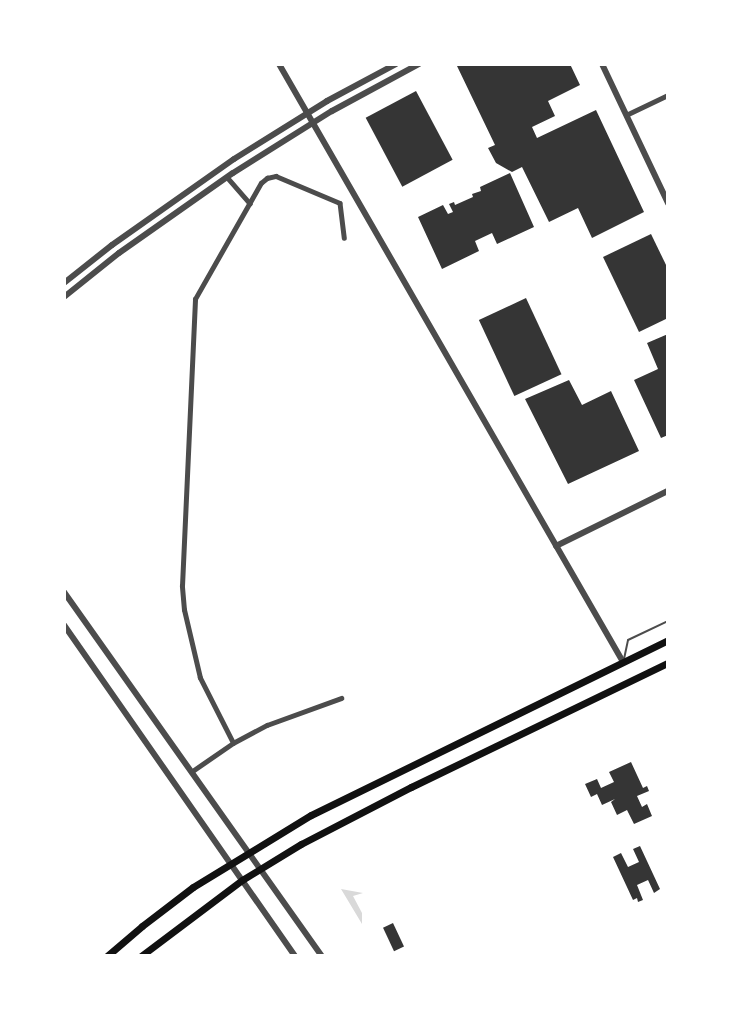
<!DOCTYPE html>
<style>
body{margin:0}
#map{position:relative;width:732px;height:1020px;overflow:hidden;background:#fff;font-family:Merriweather,serif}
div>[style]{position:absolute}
.water>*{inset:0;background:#d9d9d9}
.building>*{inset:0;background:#353535;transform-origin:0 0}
.service>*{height:2px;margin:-1px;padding:0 1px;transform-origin:1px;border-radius:1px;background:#4c4c4c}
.minor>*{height:4.5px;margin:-2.25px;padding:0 2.25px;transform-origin:2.25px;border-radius:2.25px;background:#4c4c4c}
.tertiary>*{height:6px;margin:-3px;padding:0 3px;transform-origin:3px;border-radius:3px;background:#4c4c4c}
.secondary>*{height:7px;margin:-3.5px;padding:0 3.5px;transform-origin:3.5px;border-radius:3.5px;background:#111}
span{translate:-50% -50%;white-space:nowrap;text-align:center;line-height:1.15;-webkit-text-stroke:4.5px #fff;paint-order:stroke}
.frame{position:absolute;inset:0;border:66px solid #fff;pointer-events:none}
</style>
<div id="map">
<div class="water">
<i style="clip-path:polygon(341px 889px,363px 893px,353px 896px,362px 913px,362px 924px)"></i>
</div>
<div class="building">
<i style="clip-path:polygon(461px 64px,570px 64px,580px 85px,548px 101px,555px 116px,532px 127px,537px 138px,596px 110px,644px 212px,592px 238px,578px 208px,549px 222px,522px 167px,512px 172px,496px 163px,488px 148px,495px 145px,457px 66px)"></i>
<i style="left:416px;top:91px;width:78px;height:57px;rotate:62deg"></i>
<i style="clip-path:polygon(510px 173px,534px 227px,497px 244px,492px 233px,475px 241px,479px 251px,442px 269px,418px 217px,443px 205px,448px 214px,453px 212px,449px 204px,454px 202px,455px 205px,473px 197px,472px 194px,481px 191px,480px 187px)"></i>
<i style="clip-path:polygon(651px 234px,668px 269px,668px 318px,639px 332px,603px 257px)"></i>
<i style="left:526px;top:298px;width:84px;height:52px;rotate:65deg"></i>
<i style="clip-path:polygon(668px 334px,668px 435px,661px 438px,634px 380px,658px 369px,647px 343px)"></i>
<i style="clip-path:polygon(569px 380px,582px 405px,611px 391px,639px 451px,568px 484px,525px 399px)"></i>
<i style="clip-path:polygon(631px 762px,643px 788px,647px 786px,649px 791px,637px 796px,642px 807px,647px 804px,652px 816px,634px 824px,627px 810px,617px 815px,611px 802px,615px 799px,602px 805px,597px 794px,591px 797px,585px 784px,597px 779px,601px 788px,614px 782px,609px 772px)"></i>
<i style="clip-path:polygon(640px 846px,660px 889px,654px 893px,648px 880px,637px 885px,643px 900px,638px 902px,637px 898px,633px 900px,613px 857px,621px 853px,628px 867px,639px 862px,633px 849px)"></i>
<i style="left:393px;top:923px;width:26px;height:11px;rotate:65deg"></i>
</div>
<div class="service">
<i style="left:624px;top:659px;width:19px;rotate:-78deg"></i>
<i style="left:628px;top:640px;width:44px;rotate:-25.4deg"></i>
</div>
<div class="minor">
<i style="left:626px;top:115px;width:47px;rotate:-25.5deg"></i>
<i style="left:227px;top:177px;width:35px;rotate:49deg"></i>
<i style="left:233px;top:743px;width:73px;rotate:-116.9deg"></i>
<i style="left:200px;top:678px;width:70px;rotate:-103.2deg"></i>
<i style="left:184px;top:610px;width:24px;rotate:-95deg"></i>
<i style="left:182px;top:586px;width:287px;rotate:-87.4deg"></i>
<i style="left:195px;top:299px;width:133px;rotate:-60.4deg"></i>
<i style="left:261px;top:183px;width:8px;rotate:-40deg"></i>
<i style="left:267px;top:178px;width:9px;rotate:-13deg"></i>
<i style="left:276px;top:176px;width:69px;rotate:22.9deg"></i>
<i style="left:340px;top:203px;width:35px;rotate:83deg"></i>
<i style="left:191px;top:772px;width:51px;rotate:-34.6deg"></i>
<i style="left:233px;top:743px;width:38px;rotate:-28deg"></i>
<i style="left:267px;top:725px;width:79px;rotate:-20deg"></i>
</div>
<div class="tertiary">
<i style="left:279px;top:64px;width:690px;rotate:60.09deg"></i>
<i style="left:602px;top:64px;width:154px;rotate:64.6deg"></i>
<i style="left:64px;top:283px;width:61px;rotate:-38.4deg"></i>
<i style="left:112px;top:245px;width:149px;rotate:-35.2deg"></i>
<i style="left:234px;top:159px;width:110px;rotate:-31.9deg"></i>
<i style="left:327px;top:101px;width:78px;rotate:-28.2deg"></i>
<i style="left:64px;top:297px;width:70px;rotate:-38.7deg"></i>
<i style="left:119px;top:253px;width:139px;rotate:-35.1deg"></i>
<i style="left:233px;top:173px;width:117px;rotate:-32.1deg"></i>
<i style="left:332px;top:111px;width:99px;rotate:-28.4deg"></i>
<i style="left:556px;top:546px;width:125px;rotate:-26.2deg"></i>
<i style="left:64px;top:592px;width:446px;rotate:54.7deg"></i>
<i style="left:64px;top:625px;width:404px;rotate:55.1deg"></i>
</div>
<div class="secondary">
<i style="left:107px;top:956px;width:46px;rotate:-40.6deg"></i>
<i style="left:142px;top:926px;width:64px;rotate:-37.4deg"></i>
<i style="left:193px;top:887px;width:138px;rotate:-31.4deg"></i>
<i style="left:311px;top:815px;width:398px;rotate:-26.1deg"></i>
<i style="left:141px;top:956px;width:126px;rotate:-37deg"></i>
<i style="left:242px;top:880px;width:69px;rotate:-31.4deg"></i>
<i style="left:301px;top:844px;width:124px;rotate:-27.4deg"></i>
<i style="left:411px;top:787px;width:285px;rotate:-25.8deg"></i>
</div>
<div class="frame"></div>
</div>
